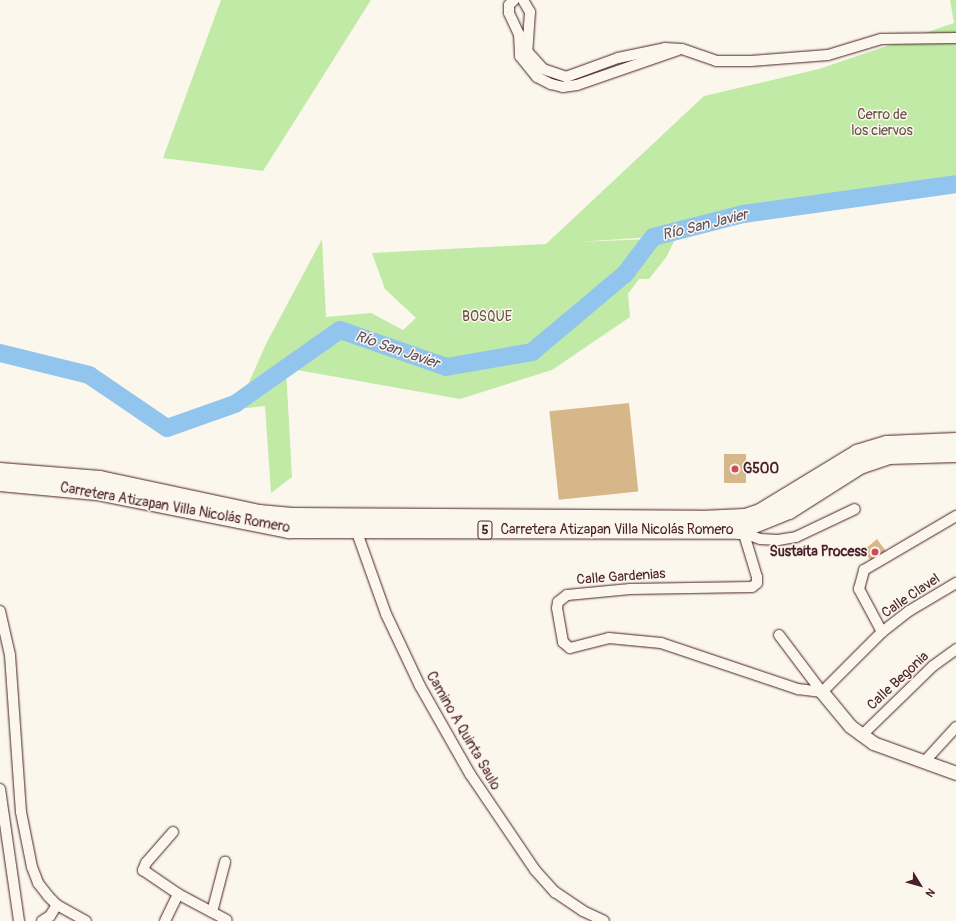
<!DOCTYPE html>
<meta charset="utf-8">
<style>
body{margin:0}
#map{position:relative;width:956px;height:921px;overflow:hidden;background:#fbf7ec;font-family:Pangolin,sans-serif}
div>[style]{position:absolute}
.green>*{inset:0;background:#c1eaa6}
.river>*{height:18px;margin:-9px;padding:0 9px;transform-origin:9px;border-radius:9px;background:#91c5ee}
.building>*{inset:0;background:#d6b78a;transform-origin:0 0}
.roads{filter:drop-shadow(0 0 1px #4a1f2b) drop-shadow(0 0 1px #4a1f2b)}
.minor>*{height:10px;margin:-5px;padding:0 5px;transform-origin:5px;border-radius:5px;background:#fbf7ec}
.tertiary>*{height:13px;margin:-6.5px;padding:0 6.5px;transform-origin:6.5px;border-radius:6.5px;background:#fbf7ec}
.primary>*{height:16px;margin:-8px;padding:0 8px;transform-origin:8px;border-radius:8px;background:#fbf7ec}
.dots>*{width:11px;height:11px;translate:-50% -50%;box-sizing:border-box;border:2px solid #fbf7ec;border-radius:50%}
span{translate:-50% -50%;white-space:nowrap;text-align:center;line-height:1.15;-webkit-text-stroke:3px #fbf7ec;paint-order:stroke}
.shield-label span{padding:1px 3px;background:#fbf7ec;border:1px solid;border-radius:3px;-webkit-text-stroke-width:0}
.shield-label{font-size:13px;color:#4a1f2b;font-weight:700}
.park-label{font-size:14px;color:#68524a}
.poi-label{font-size:14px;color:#4a1f2b;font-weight:700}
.left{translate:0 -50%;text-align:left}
.right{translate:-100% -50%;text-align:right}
.street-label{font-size:14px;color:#4a1f2b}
.water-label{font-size:15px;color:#5f5166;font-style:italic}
.north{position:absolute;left:900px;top:865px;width:40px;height:40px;-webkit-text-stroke:3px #fbf7ec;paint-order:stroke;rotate:127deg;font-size:11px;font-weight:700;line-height:16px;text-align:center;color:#4a1f2b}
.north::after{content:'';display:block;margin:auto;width:14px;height:18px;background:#4a1f2b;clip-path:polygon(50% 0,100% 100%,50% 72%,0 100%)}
</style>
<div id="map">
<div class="green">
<i style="clip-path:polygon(221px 0,371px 0,263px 171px,163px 158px)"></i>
<i style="clip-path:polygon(950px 0,956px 0,956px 184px,743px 214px,653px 237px,577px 242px,652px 239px,677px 235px,667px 256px,649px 279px,639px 279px,628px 294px,630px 317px,552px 370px,460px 399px,286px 368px,292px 477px,271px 493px,265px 406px,237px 409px,266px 344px,322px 239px,326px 317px,371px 313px,403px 330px,416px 318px,385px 289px,372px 253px,546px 244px,704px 96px,819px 69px,954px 23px)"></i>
</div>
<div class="river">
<i style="left:0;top:353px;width:92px;rotate:13.9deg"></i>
<i style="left:89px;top:375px;width:94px;rotate:34.2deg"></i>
<i style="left:167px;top:428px;width:72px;rotate:-19.4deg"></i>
<i style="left:235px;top:404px;width:128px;rotate:-35.2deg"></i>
<i style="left:340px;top:330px;width:112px;rotate:19.2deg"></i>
<i style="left:446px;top:367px;width:87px;rotate:-9.9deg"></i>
<i style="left:532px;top:352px;width:121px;rotate:-40deg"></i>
<i style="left:625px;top:274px;width:46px;rotate:-52.9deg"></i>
<i style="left:653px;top:237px;width:93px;rotate:-14.3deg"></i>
<i style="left:743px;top:214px;width:215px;rotate:-8deg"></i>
</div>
<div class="building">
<i style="left:629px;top:403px;width:89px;height:80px;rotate:84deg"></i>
<i style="left:724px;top:454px;width:22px;height:29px"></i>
<i style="clip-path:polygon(877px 539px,888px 554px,873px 563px,863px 551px)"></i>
</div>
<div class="roads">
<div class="minor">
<i style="left:514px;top:0;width:7px;rotate:135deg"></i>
<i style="left:509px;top:5px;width:8px;rotate:90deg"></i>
<i style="left:509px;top:13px;width:23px;rotate:65deg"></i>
<i style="left:519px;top:34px;width:22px;rotate:87deg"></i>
<i style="left:520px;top:56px;width:27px;rotate:51deg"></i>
<i style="left:537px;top:77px;width:16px;rotate:27deg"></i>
<i style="left:551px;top:84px;width:12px;rotate:14deg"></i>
<i style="left:563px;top:87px;width:14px;rotate:-8deg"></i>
<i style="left:577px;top:85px;width:107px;rotate:-19.1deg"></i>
<i style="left:523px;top:0;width:14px;rotate:60deg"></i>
<i style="left:530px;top:12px;width:39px;rotate:94deg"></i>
<i style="left:527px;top:51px;width:24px;rotate:48deg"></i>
<i style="left:543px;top:69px;width:24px;rotate:19deg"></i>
<i style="left:566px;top:77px;width:55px;rotate:-20.1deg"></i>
<i style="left:618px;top:58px;width:48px;rotate:-12deg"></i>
<i style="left:665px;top:48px;width:17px;rotate:3deg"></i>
<i style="left:682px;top:49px;width:36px;rotate:19deg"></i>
<i style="left:716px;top:61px;width:35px"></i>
<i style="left:751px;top:61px;width:77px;rotate:-4.5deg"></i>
<i style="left:828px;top:55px;width:55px;rotate:-16.8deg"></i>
<i style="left:881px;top:39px;width:75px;rotate:-0.8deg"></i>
<i style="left:355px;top:527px;width:92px;rotate:70.4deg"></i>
<i style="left:386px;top:614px;width:80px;rotate:64.7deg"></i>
<i style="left:420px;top:686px;width:101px;rotate:60.4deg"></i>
<i style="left:470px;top:774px;width:116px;rotate:55.9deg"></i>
<i style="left:535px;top:870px;width:30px;rotate:48deg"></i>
<i style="left:555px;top:892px;width:34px;rotate:34deg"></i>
<i style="left:583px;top:911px;width:23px;rotate:25deg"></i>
<i style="left:741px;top:532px;width:20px;rotate:20deg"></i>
<i style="left:760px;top:539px;width:18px;rotate:3deg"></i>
<i style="left:778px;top:540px;width:18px;rotate:-9deg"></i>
<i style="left:796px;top:537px;width:65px;rotate:-25.4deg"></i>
<i style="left:744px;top:534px;width:45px;rotate:73.2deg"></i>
<i style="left:757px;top:577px;width:6px;rotate:90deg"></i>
<i style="left:757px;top:583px;width:6px;rotate:141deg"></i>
<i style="left:752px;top:587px;width:122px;rotate:179.1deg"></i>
<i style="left:630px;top:589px;width:63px;rotate:174.6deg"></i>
<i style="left:567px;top:595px;width:11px;rotate:142deg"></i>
<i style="left:558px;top:602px;width:6px;rotate:99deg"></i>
<i style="left:557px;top:608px;width:35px;rotate:80deg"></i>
<i style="left:563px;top:642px;width:9px;rotate:41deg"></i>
<i style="left:570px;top:648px;width:40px;rotate:-14.4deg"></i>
<i style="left:609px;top:638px;width:52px;rotate:5.5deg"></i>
<i style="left:661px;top:643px;width:145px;rotate:18.6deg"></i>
<i style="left:798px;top:689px;width:24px;rotate:7deg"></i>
<i style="left:0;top:611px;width:45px;rotate:77.2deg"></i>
<i style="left:10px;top:655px;width:157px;rotate:86deg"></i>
<i style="left:21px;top:812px;width:56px;rotate:78.7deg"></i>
<i style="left:32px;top:867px;width:17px;rotate:69deg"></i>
<i style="left:38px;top:883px;width:16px;rotate:52deg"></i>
<i style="left:48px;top:896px;width:13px;rotate:45deg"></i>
<i style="left:57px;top:905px;width:33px;rotate:29deg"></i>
<i style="left:882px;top:632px;width:49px;rotate:-118.1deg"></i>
<i style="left:859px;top:589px;width:20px;rotate:-75deg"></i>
<i style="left:864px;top:570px;width:107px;rotate:-30.4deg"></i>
<i style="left:779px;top:635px;width:71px;rotate:53deg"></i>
<i style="left:822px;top:692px;width:85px;rotate:-45deg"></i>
<i style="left:882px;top:632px;width:34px;rotate:-38deg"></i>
<i style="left:909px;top:611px;width:55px;rotate:-30.8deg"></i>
<i style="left:861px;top:736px;width:100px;rotate:-44.2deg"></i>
<i style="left:933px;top:666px;width:29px;rotate:-36deg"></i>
<i style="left:925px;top:761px;width:46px;rotate:-47.6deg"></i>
<i style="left:0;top:789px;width:133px;rotate:81.8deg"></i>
<i style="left:173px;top:832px;width:41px;rotate:131.1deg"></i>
<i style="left:146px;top:863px;width:8px;rotate:113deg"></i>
<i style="left:143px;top:870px;width:42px;rotate:34.4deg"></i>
<i style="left:178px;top:894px;width:55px;rotate:28deg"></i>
<i style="left:212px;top:912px;width:52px;rotate:-75.4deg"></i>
<i style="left:42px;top:921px;width:9px;rotate:-32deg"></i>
<i style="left:50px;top:916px;width:13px;rotate:-58deg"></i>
<i style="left:165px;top:921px;width:30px;rotate:-64deg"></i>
</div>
<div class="tertiary">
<i style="left:822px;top:692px;width:44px;rotate:50.5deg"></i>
<i style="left:850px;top:726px;width:29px;rotate:36deg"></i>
<i style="left:873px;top:743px;width:88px;rotate:19.9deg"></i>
</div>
<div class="primary">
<i style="left:0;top:471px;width:100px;rotate:4.6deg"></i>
<i style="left:100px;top:479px;width:163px;rotate:12.1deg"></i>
<i style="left:259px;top:513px;width:33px;rotate:5deg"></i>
<i style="left:292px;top:516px;width:409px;rotate:0.4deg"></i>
<i style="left:701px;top:519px;width:44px;rotate:-2.6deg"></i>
<i style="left:745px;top:517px;width:16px;rotate:-18deg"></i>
<i style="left:760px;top:512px;width:114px;rotate:-31.3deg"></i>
<i style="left:857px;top:453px;width:31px;rotate:-17deg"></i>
<i style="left:887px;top:444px;width:69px;rotate:-2.5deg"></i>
<i style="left:0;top:483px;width:97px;rotate:5.3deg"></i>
<i style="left:97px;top:492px;width:196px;rotate:11.2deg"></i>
<i style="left:289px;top:530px;width:450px;rotate:0.1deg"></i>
<i style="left:739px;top:531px;width:54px;rotate:-21.8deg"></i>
<i style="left:789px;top:511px;width:84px;rotate:-32.4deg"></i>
<i style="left:860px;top:466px;width:31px;rotate:-19deg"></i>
<i style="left:889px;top:456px;width:67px;rotate:-1.7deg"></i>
</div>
</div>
<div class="dots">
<i style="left:735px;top:469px;background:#d1495b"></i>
<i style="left:875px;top:552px;background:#d1495b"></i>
</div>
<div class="shield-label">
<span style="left:485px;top:530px">5</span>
</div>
<div class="park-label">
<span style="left:882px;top:123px">Cerro de<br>los ciervos</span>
<span style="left:487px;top:317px">BOSQUE</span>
</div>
<div class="poi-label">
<span class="left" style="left:743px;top:469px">G500</span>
<span class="right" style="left:867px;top:552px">Sustaita Process</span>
</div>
<div class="street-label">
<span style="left:175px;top:508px;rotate:10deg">Carretera Atizapan Villa Nicolás Romero</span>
<span style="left:617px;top:530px">Carretera Atizapan Villa Nicolás Romero</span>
<span style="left:621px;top:577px;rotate:-4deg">Calle Gardenias</span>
<span style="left:911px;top:596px;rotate:-34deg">Calle Clavel</span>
<span style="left:898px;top:681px;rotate:-43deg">Calle Begonia</span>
<span style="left:463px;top:731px;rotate:60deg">Camino A Quinta Saulo</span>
</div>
<div class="water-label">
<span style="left:705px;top:225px;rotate:-14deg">Río San Javier</span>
<span style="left:397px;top:350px;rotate:19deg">Río San Javier</span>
</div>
<div class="north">N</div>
</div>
